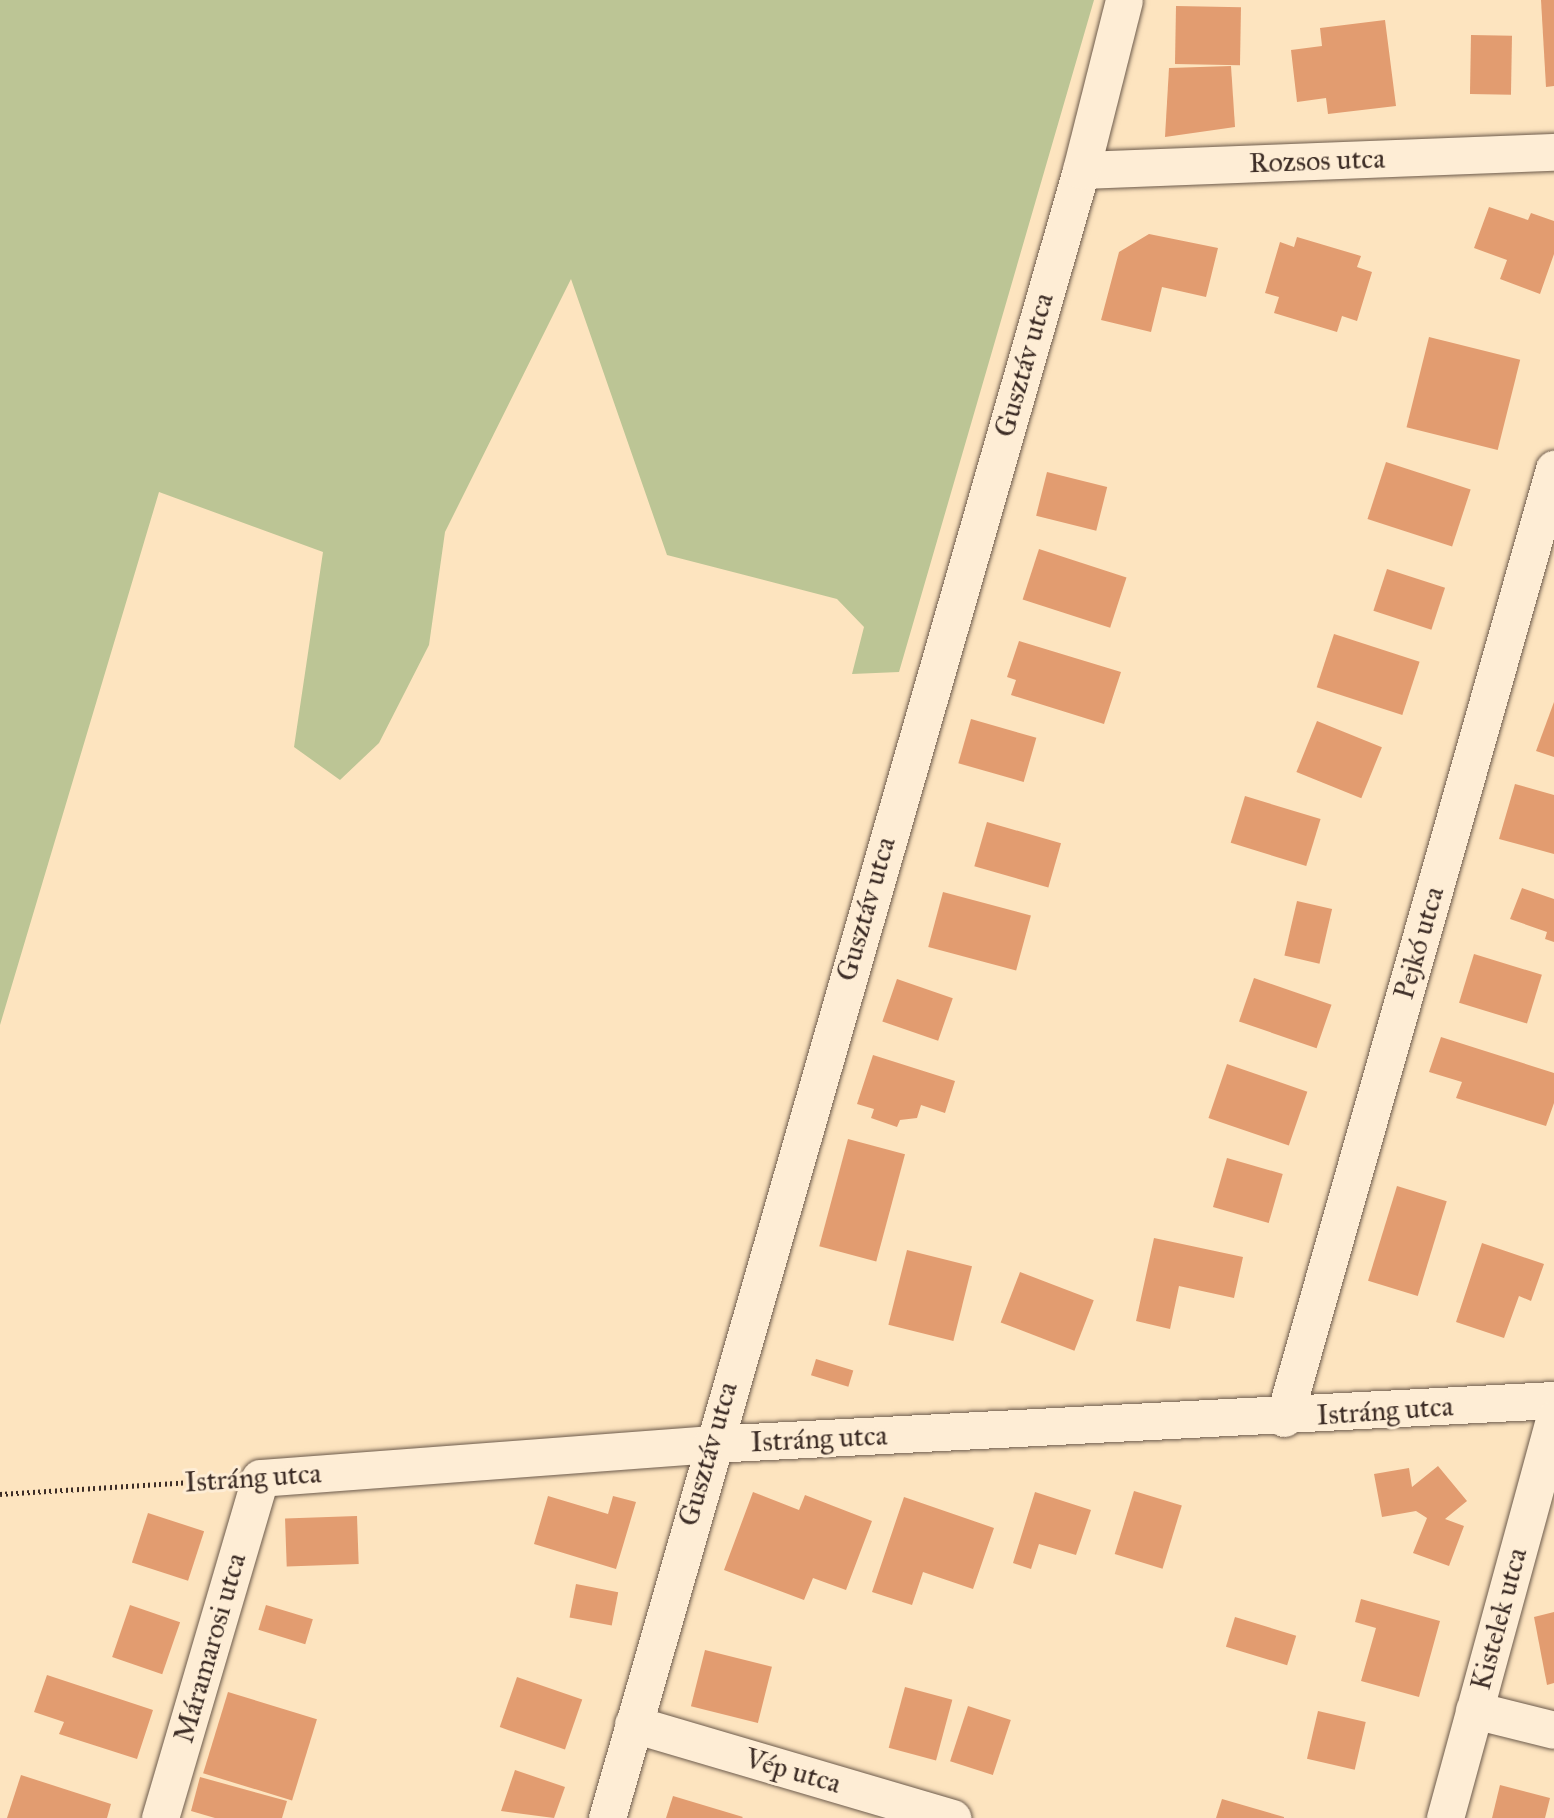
<!DOCTYPE html>
<meta charset="utf-8">
<style>
body{margin:0}
#map{position:relative;width:1554px;height:1818px;overflow:hidden;background:#fde4bf;font-family:"IM FELL Great Primer",serif}
div>[style]{position:absolute}
.green>*{inset:0;background:#bcc595}
.building>*{inset:0;background:#e29c70;transform-origin:0 0}
.path>*{height:4.5px;margin-top:-2.25px;transform-origin:0;background:repeating-linear-gradient(90deg,#3d2d26 0 2px,transparent 0 5.5px)}
.roads{filter:drop-shadow(0 0 2px #6d5b4c) drop-shadow(0 0 2px #6d5b4c)}
.minor>*{height:37px;margin:-18.5px;padding:0 18.5px;transform-origin:18.5px;border-radius:18.5px;background:#feedd5}
span{translate:-50% -50%;white-space:nowrap;text-align:center;line-height:1.15;-webkit-text-stroke:6px #feedd5;paint-order:stroke}
.street-label{font-size:28px;color:#3d2d26}
</style>
<div id="map">
<div class="green">
<i style="clip-path:polygon(0 0,1094px 0,899px 672px,852px 674px,864px 627px,837px 599px,667px 555px,571px 279px,445px 532px,429px 645px,379px 743px,340px 780px,294px 747px,323px 552px,159px 492px,0 1025px)"></i>
</div>
<div class="building">
<i style="clip-path:polygon(1541px 0,1554px 0,1554px 86px,1546px 87px)"></i>
<i style="left:1176px;top:6px;width:65px;height:58px;rotate:1deg"></i>
<i style="clip-path:polygon(1385px 20px,1396px 106px,1328px 114px,1326px 98px,1297px 102px,1291px 50px,1322px 46px,1320px 28px)"></i>
<i style="left:1471px;top:35px;width:41px;height:59px;rotate:1deg"></i>
<i style="clip-path:polygon(1231px 66px,1235px 127px,1165px 137px,1169px 68px)"></i>
<i style="clip-path:polygon(1489px 207px,1528px 220px,1531px 213px,1554px 221px,1554px 254px,1540px 294px,1500px 279px,1507px 260px,1474px 248px)"></i>
<i style="clip-path:polygon(1149px 234px,1218px 248px,1206px 297px,1162px 287px,1151px 332px,1101px 320px,1119px 252px)"></i>
<i style="clip-path:polygon(1297px 237px,1361px 256px,1357px 267px,1372px 272px,1357px 321px,1342px 316px,1337px 332px,1274px 313px,1279px 297px,1265px 293px,1280px 242px,1294px 247px)"></i>
<i style="left:1429px;top:337px;width:94px;height:93px;rotate:14deg"></i>
<i style="left:1386px;top:462px;width:89px;height:60px;rotate:18deg"></i>
<i style="left:1047px;top:472px;width:62px;height:45px;rotate:14deg"></i>
<i style="left:1039px;top:549px;width:92px;height:53px;rotate:18deg"></i>
<i style="left:1387px;top:569px;width:61px;height:44px;rotate:18deg"></i>
<i style="left:1334px;top:634px;width:90px;height:56px;rotate:18deg"></i>
<i style="clip-path:polygon(1019px 641px,1121px 672px,1104px 724px,1011px 695px,1016px 680px,1007px 677px)"></i>
<i style="clip-path:polygon(1554px 702px,1554px 757px,1536px 751px)"></i>
<i style="left:971px;top:719px;width:68px;height:46px;rotate:16deg"></i>
<i style="left:1317px;top:721px;width:70px;height:55px;rotate:22deg"></i>
<i style="clip-path:polygon(1515px 784px,1554px 795px,1554px 854px,1499px 839px)"></i>
<i style="left:1245px;top:796px;width:79px;height:49px;rotate:17deg"></i>
<i style="left:987px;top:822px;width:77px;height:46px;rotate:16deg"></i>
<i style="clip-path:polygon(1522px 888px,1554px 899px,1554px 942px,1545px 939px,1547px 932px,1510px 919px)"></i>
<i style="left:943px;top:892px;width:91px;height:57px;rotate:15deg"></i>
<i style="left:1297px;top:901px;width:36px;height:56px;rotate:13deg"></i>
<i style="left:1474px;top:954px;width:71px;height:51px;rotate:17deg"></i>
<i style="left:1254px;top:978px;width:82px;height:46px;rotate:19deg"></i>
<i style="left:897px;top:979px;width:59px;height:45px;rotate:19deg"></i>
<i style="clip-path:polygon(1441px 1037px,1554px 1073px,1554px 1103px,1546px 1126px,1456px 1098px,1462px 1082px,1429px 1072px)"></i>
<i style="clip-path:polygon(873px 1055px,955px 1081px,945px 1113px,921px 1105px,917px 1118px,900px 1120px,897px 1127px,871px 1118px,874px 1109px,857px 1104px)"></i>
<i style="left:1227px;top:1064px;width:85px;height:57px;rotate:19deg"></i>
<i style="left:848px;top:1139px;width:59px;height:111px;rotate:15deg"></i>
<i style="left:1227px;top:1158px;width:58px;height:51px;rotate:16deg"></i>
<i style="left:1397px;top:1186px;width:52px;height:99px;rotate:17deg"></i>
<i style="clip-path:polygon(1154px 1238px,1243px 1257px,1234px 1298px,1179px 1286px,1170px 1329px,1136px 1321px)"></i>
<i style="clip-path:polygon(1482px 1243px,1544px 1264px,1531px 1301px,1519px 1296px,1504px 1338px,1456px 1322px)"></i>
<i style="left:907px;top:1250px;width:67px;height:77px;rotate:14deg"></i>
<i style="left:1020px;top:1272px;width:79px;height:54px;rotate:21deg"></i>
<i style="left:816px;top:1359px;width:39px;height:17px;rotate:17deg"></i>
<i style="clip-path:polygon(1438px 1466px,1467px 1501px,1445px 1519px,1464px 1526px,1449px 1566px,1413px 1553px,1427px 1518px,1416px 1511px,1382px 1517px,1374px 1474px,1409px 1468px,1412px 1487px)"></i>
<i style="left:1134px;top:1491px;width:50px;height:66px;rotate:17deg"></i>
<i style="clip-path:polygon(753px 1492px,799px 1510px,805px 1495px,872px 1521px,846px 1590px,813px 1578px,804px 1600px,724px 1570px)"></i>
<i style="clip-path:polygon(1035px 1492px,1091px 1510px,1076px 1555px,1039px 1544px,1031px 1569px,1013px 1563px)"></i>
<i style="clip-path:polygon(548px 1496px,608px 1514px,613px 1496px,636px 1502px,616px 1569px,534px 1544px)"></i>
<i style="clip-path:polygon(904px 1497px,994px 1528px,973px 1589px,923px 1572px,912px 1605px,872px 1592px)"></i>
<i style="left:148px;top:1513px;width:59px;height:52px;rotate:18deg"></i>
<i style="left:357px;top:1516px;width:48px;height:72px;rotate:88deg"></i>
<i style="left:576px;top:1584px;width:43px;height:34px;rotate:11deg"></i>
<i style="clip-path:polygon(1361px 1599px,1440px 1621px,1419px 1697px,1361px 1681px,1376px 1628px,1355px 1622px)"></i>
<i style="left:130px;top:1605px;width:53px;height:55px;rotate:19deg"></i>
<i style="left:266px;top:1605px;width:49px;height:26px;rotate:17deg"></i>
<i style="clip-path:polygon(1554px 1612px,1554px 1683px,1547px 1685px,1534px 1617px)"></i>
<i style="left:1235px;top:1617px;width:64px;height:31px;rotate:17deg"></i>
<i style="left:705px;top:1650px;width:69px;height:58px;rotate:14deg"></i>
<i style="clip-path:polygon(47px 1675px,153px 1710px,137px 1759px,59px 1734px,64px 1722px,34px 1712px)"></i>
<i style="left:517px;top:1677px;width:69px;height:53px;rotate:19deg"></i>
<i style="left:905px;top:1687px;width:49px;height:63px;rotate:15deg"></i>
<i style="left:228px;top:1692px;width:93px;height:85px;rotate:17deg"></i>
<i style="left:968px;top:1706px;width:45px;height:58px;rotate:18deg"></i>
<i style="left:1318px;top:1711px;width:49px;height:49px;rotate:13deg"></i>
<i style="clip-path:polygon(515px 1770px,565px 1787px,554px 1818px,501px 1811px)"></i>
<i style="clip-path:polygon(21px 1775px,111px 1804px,107px 1818px,7px 1818px)"></i>
<i style="clip-path:polygon(200px 1777px,287px 1801px,282px 1818px,215px 1818px,191px 1811px)"></i>
<i style="clip-path:polygon(1500px 1785px,1550px 1798px,1545px 1818px,1492px 1818px)"></i>
<i style="clip-path:polygon(673px 1796px,743px 1817px,742px 1818px,666px 1818px)"></i>
<i style="clip-path:polygon(1222px 1799px,1284px 1817px,1284px 1818px,1216px 1818px)"></i>
</div>
<div class="path">
<i style="left:0;top:1494px;width:224px;rotate:-3.6deg"></i>
</div>
<div class="roads">
<div class="minor">
<i style="left:1081px;top:170px;width:473px;rotate:-2.2deg"></i>
<i style="left:1284px;top:1418px;width:987px;rotate:-74.12deg"></i>
<i style="left:1474px;top:1710px;width:82px;rotate:14deg"></i>
<i style="left:633px;top:1724px;width:333px;rotate:16.4deg"></i>
<i style="left:160px;top:1818px;width:354px;rotate:-73.6deg"></i>
<i style="left:260px;top:1478px;width:452px;rotate:-4.3deg"></i>
<i style="left:711px;top:1444px;width:844px;rotate:-2.99deg"></i>
<i style="left:607px;top:1818px;width:1715px;rotate:-73.95deg"></i>
<i style="left:1081px;top:170px;width:175px;rotate:-75.8deg"></i>
<i style="left:1445px;top:1818px;width:414px;rotate:-74.7deg"></i>
</div>
</div>
<div class="street-label">
<span style="left:1317px;top:161px;rotate:-2deg">Rozsos utca</span>
<span style="left:1024px;top:365px;rotate:-74deg">Gusztáv utca</span>
<span style="left:866px;top:909px;rotate:-74deg">Gusztáv utca</span>
<span style="left:1419px;top:943px;rotate:-74deg">Pejkó utca</span>
<span style="left:1385px;top:1411px;rotate:-4deg">Istráng utca</span>
<span style="left:819px;top:1439px;rotate:-3deg">Istráng utca</span>
<span style="left:708px;top:1454px;rotate:-74deg">Gusztáv utca</span>
<span style="left:253px;top:1478px;rotate:-4deg">Istráng utca</span>
<span style="left:1499px;top:1619px;rotate:-75deg">Kistelek utca</span>
<span style="left:210px;top:1648px;rotate:-74deg">Máramarosi utca</span>
<span style="left:793px;top:1771px;rotate:16deg">Vép utca</span>
</div>
</div>
